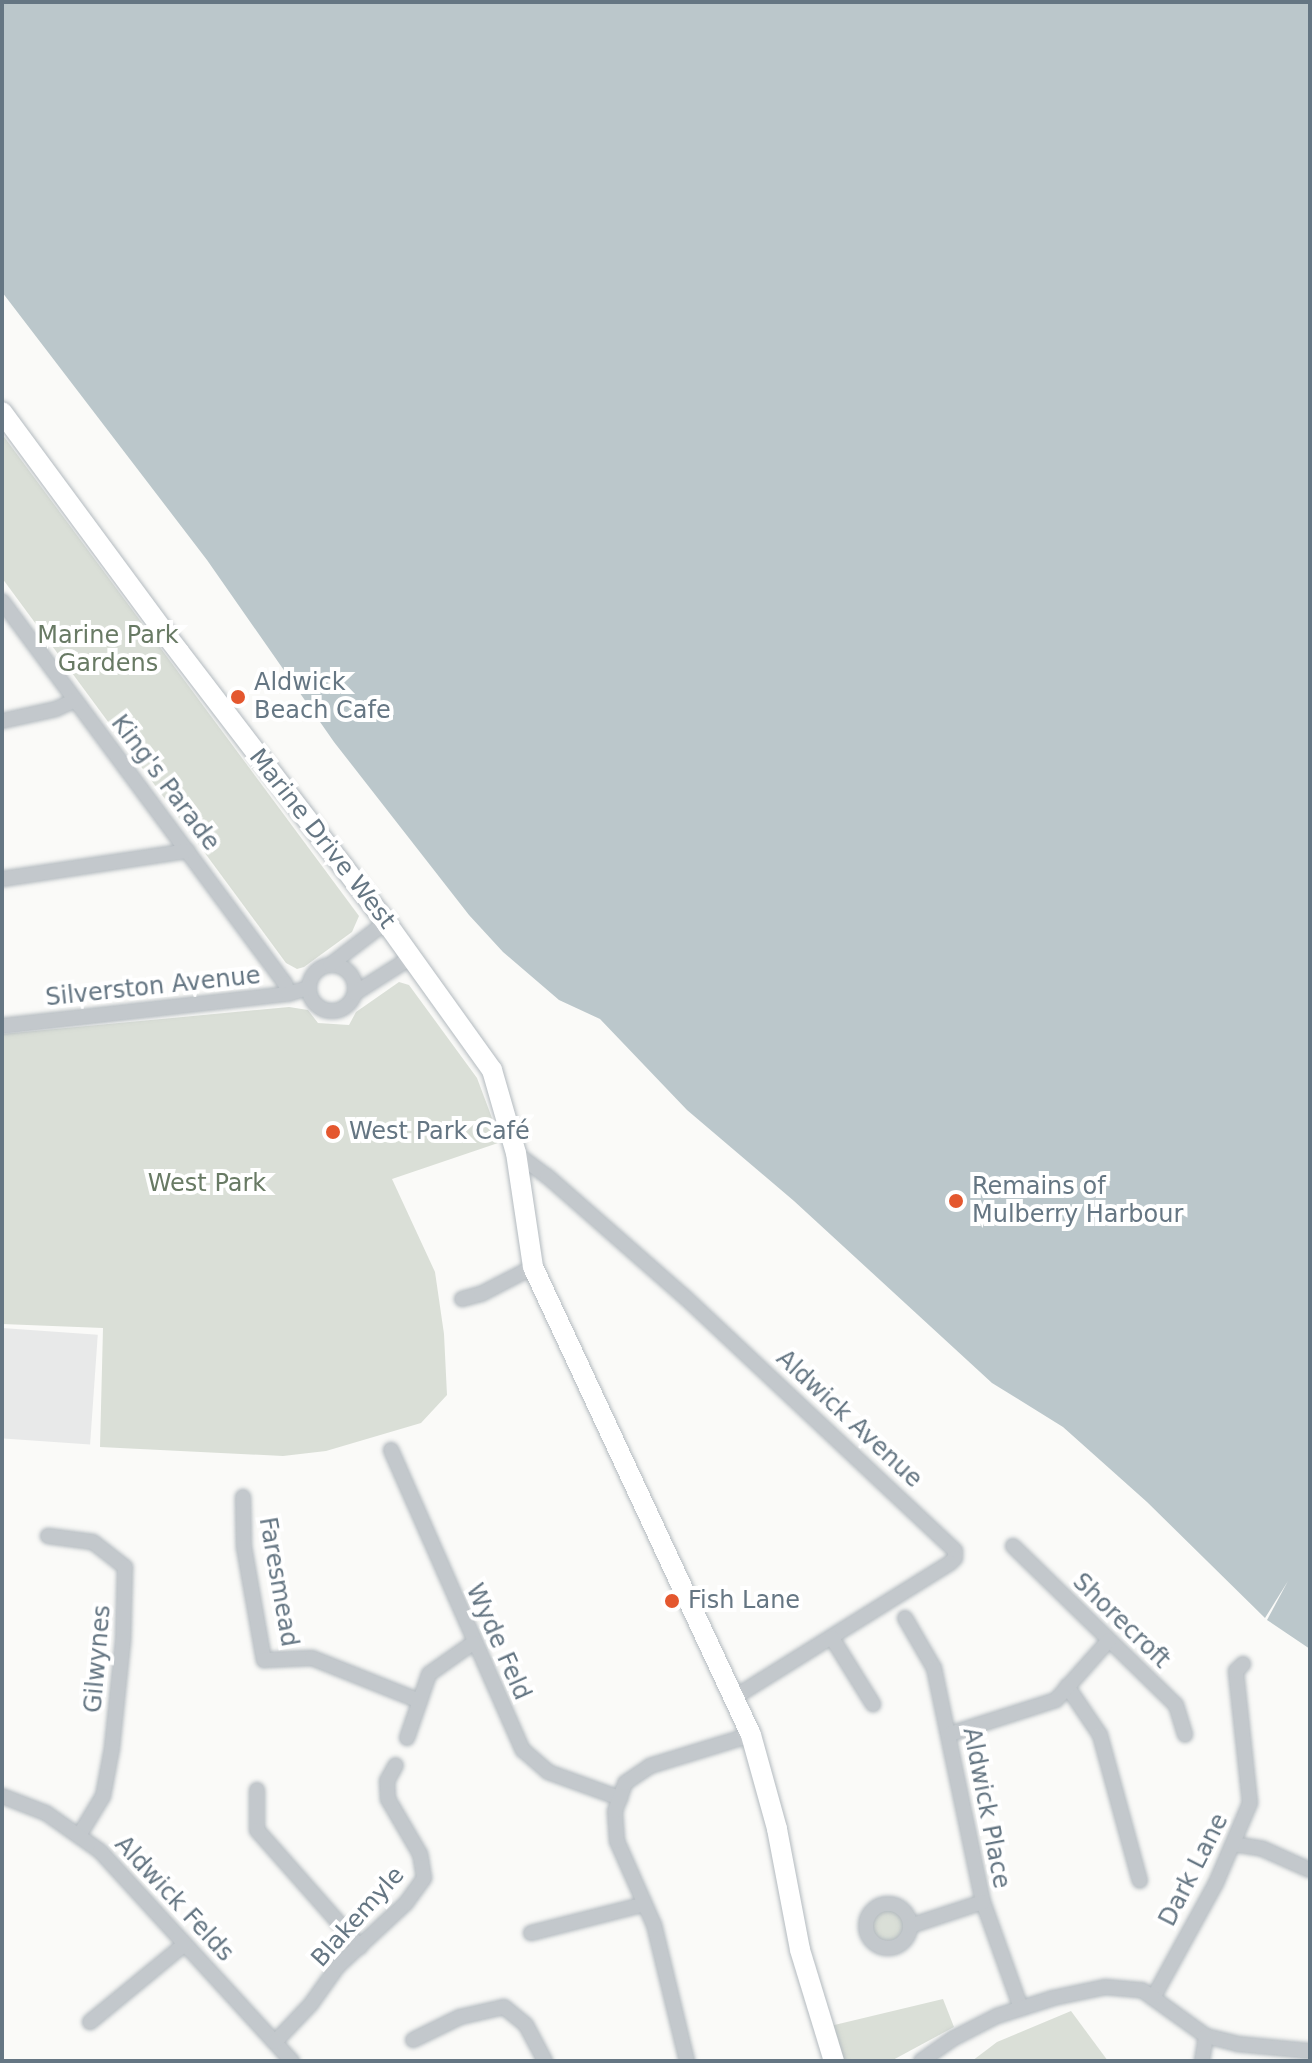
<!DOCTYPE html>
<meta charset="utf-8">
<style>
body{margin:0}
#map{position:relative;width:1312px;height:2063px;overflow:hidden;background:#fafaf8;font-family:"DejaVu Sans",sans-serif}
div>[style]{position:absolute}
.built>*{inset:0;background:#e8e9e9;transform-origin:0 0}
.green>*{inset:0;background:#dadfd7}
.round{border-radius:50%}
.water>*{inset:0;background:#bbc7cb}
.roads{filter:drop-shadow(0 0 2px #b3babf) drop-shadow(0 0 2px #b3babf)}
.street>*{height:14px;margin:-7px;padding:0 7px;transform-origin:7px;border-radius:7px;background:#c3c8cc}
.street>.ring{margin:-7px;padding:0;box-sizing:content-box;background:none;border:14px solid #c3c8cc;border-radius:50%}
.secondary>*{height:20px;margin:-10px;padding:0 10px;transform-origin:10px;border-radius:10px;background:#fff}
.dots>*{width:22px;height:22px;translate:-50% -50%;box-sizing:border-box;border:4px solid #fff;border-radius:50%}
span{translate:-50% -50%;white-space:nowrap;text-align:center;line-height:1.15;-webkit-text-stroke:8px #fff;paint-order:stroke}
.park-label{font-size:24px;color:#687a64}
.poi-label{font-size:24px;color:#657683}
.left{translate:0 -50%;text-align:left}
.street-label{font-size:24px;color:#657683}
.frame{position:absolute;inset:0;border:4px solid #657683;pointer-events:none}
</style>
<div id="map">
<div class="built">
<i style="left:2px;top:1328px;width:96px;height:110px;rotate:4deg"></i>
</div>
<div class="green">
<i style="clip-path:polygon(2px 434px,359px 916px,352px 932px,304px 967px,297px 969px,286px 963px,2px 578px)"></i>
<i style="clip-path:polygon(399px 982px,409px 985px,477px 1078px,501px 1142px,392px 1179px,435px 1272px,444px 1334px,447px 1395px,421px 1423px,326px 1451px,283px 1456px,100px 1447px,103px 1328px,2px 1324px,2px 1034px,289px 1007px,308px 1010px,318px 1023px,349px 1025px,356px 1012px)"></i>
<i class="round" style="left:870px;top:1908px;width:36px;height:36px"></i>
<i style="clip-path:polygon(943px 1999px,954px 2027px,891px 2061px,841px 2061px,826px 2027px)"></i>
<i style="clip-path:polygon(1071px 2011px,1108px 2061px,972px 2061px,997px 2042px)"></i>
</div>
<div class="water">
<i style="clip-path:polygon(2px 2px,1310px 2px,1310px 1649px,1267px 1620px,1288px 1581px,1265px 1618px,1147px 1502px,1063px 1427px,992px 1383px,794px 1201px,687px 1110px,600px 1019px,559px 1000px,503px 952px,469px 915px,334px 742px,207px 560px,2px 292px)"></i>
</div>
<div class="roads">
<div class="street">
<i style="left:2px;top:601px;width:475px;rotate:53.5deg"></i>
<i style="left:285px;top:983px;width:11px;rotate:75deg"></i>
<i style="left:2px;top:721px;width:55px;rotate:-12.5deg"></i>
<i style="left:56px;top:709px;width:21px;rotate:-25deg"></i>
<i style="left:2px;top:879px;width:188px;rotate:-8.6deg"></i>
<i class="ring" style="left:309px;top:965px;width:32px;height:32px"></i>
<i style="left:330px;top:965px;width:71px;rotate:-37.5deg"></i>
<i style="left:355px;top:993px;width:67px;rotate:-32.3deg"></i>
<i style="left:2px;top:1026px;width:288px;rotate:-6.4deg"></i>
<i style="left:288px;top:994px;width:21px;rotate:-17deg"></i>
<i style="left:516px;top:1153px;width:39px;rotate:37deg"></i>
<i style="left:547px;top:1176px;width:186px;rotate:41.3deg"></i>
<i style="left:687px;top:1299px;width:368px;rotate:43.2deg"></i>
<i style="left:955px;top:1551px;width:7px;rotate:90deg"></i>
<i style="left:955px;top:1558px;width:7px;rotate:135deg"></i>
<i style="left:950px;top:1563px;width:244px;rotate:148.1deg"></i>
<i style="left:462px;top:1299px;width:20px;rotate:-15deg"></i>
<i style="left:481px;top:1294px;width:59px;rotate:-27.4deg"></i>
<i style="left:391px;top:1450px;width:328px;rotate:66.3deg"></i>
<i style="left:523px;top:1750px;width:33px;rotate:41deg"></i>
<i style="left:548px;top:1772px;width:77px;rotate:19.9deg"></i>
<i style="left:243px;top:1497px;width:50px;rotate:88.9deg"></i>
<i style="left:244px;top:1547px;width:115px;rotate:80deg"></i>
<i style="left:264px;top:1660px;width:48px;rotate:-2.4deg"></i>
<i style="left:312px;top:1658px;width:116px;rotate:21.7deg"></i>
<i style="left:48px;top:1536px;width:45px;rotate:7.6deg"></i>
<i style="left:93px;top:1542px;width:41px;rotate:38deg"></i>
<i style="left:125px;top:1567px;width:74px;rotate:91.5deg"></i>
<i style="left:123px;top:1641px;width:108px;rotate:95.9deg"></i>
<i style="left:112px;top:1748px;width:49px;rotate:100.6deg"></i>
<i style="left:103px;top:1796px;width:44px;rotate:121.2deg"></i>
<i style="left:1013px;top:1546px;width:228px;rotate:44.3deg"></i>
<i style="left:1176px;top:1705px;width:31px;rotate:73deg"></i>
<i style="left:905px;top:1618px;width:58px;rotate:59.9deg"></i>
<i style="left:934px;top:1668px;width:239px;rotate:78.2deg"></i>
<i style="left:983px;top:1902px;width:113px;rotate:70.3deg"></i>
<i style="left:832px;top:1638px;width:78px;rotate:58.2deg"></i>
<i style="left:1067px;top:1686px;width:59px;rotate:56deg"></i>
<i style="left:1100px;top:1735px;width:151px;rotate:74.7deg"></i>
<i style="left:950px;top:1734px;width:111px;rotate:-17.8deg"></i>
<i style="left:1056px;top:1700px;width:80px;rotate:-48.5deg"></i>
<i style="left:407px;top:1738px;width:68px;rotate:-71deg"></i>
<i style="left:429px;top:1674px;width:54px;rotate:-35.2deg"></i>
<i style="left:257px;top:1790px;width:40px;rotate:90deg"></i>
<i style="left:257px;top:1830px;width:156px;rotate:48.6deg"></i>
<i style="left:2px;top:1796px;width:47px;rotate:21.1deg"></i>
<i style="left:46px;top:1813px;width:66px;rotate:35.1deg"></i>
<i style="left:100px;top:1851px;width:285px;rotate:47.6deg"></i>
<i style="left:1233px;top:1844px;width:30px;rotate:9deg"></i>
<i style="left:1263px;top:1849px;width:51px;rotate:24.1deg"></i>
<i class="ring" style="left:866px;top:1904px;width:30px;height:30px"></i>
<i style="left:910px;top:1926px;width:77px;rotate:-18.2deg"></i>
<i style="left:531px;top:1933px;width:114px;rotate:-14.2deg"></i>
<i style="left:1153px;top:1998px;width:131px;rotate:-61.3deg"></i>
<i style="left:1216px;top:1883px;width:87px;rotate:-67deg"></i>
<i style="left:1250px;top:1803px;width:133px;rotate:-96.1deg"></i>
<i style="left:1236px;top:1671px;width:10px;rotate:-45deg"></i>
<i style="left:90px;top:2022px;width:123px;rotate:-39.4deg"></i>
<i style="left:413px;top:2040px;width:52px;rotate:-26.1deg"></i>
<i style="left:460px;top:2017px;width:45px;rotate:-12.8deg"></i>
<i style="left:504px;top:2007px;width:28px;rotate:39deg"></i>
<i style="left:526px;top:2025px;width:41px;rotate:62.2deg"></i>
<i style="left:275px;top:2042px;width:52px;rotate:-46.5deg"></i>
<i style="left:311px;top:2004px;width:47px;rotate:-54.6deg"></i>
<i style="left:338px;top:1966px;width:93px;rotate:-42.8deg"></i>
<i style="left:406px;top:1903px;width:31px;rotate:-54deg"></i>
<i style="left:424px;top:1878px;width:24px;rotate:-99deg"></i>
<i style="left:420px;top:1854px;width:64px;rotate:-120.2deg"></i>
<i style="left:388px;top:1799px;width:18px;rotate:-93deg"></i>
<i style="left:387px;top:1781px;width:18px;rotate:-61deg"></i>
<i style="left:687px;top:2061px;width:140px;rotate:-103.6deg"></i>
<i style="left:654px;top:1925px;width:92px;rotate:-113.8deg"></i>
<i style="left:617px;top:1841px;width:30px;rotate:-94deg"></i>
<i style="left:615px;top:1811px;width:30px;rotate:-70deg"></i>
<i style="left:625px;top:1783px;width:30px;rotate:-34deg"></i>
<i style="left:650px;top:1766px;width:106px;rotate:-17.1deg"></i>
<i style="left:921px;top:2061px;width:40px;rotate:-34.9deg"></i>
<i style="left:954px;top:2038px;width:48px;rotate:-27.1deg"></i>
<i style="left:997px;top:2016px;width:59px;rotate:-17.8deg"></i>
<i style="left:1053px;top:1998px;width:53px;rotate:-11.9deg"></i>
<i style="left:1105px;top:1987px;width:37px;rotate:5deg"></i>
<i style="left:1142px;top:1990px;width:79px;rotate:35.7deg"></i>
<i style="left:1206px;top:2036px;width:32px;rotate:14deg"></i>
<i style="left:1237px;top:2044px;width:73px;rotate:5.5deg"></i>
<i style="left:1202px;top:2061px;width:25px;rotate:-81deg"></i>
</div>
<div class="secondary">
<i style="left:2px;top:412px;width:273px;rotate:53.6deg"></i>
<i style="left:164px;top:632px;width:365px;rotate:52.6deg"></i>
<i style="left:386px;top:922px;width:182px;rotate:54.4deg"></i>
<i style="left:492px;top:1070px;width:86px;rotate:73.9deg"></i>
<i style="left:516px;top:1153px;width:115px;rotate:81.5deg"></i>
<i style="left:533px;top:1267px;width:516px;rotate:65.02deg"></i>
<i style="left:751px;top:1735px;width:98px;rotate:74.5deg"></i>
<i style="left:777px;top:1829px;width:123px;rotate:79.2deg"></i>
<i style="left:800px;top:1950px;width:116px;rotate:73deg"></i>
</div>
</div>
<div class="dots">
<i style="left:238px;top:697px;background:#e4572e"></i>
<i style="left:333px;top:1132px;background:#e4572e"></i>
<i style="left:956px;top:1201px;background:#e4572e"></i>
<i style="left:672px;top:1601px;background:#e4572e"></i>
</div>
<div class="park-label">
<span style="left:108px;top:650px">Marine Park<br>Gardens</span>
<span style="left:207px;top:1184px">West Park</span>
</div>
<div class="poi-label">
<span class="left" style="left:254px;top:697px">Aldwick<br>Beach Cafe</span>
<span class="left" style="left:349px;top:1132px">West Park Café</span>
<span class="left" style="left:972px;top:1201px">Remains of<br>Mulberry Harbour</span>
<span class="left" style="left:688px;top:1601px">Fish Lane</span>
</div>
<div class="street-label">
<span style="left:165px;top:783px;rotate:53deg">King's Parade</span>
<span style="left:322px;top:839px;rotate:52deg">Marine Drive West</span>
<span style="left:153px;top:987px;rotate:-6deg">Silverston Avenue</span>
<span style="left:849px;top:1419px;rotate:43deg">Aldwick Avenue</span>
<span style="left:278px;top:1582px;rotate:80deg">Faresmead</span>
<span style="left:1121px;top:1621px;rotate:44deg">Shorecroft</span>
<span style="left:498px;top:1642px;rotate:66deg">Wyde Feld</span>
<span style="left:98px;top:1659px;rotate:-85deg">Gilwynes</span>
<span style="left:986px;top:1808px;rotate:79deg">Aldwick Place</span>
<span style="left:1194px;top:1870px;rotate:-63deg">Dark Lane</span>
<span style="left:174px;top:1899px;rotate:47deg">Aldwick Felds</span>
<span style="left:358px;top:1917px;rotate:-48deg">Blakemyle</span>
</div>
<div class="frame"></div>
</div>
